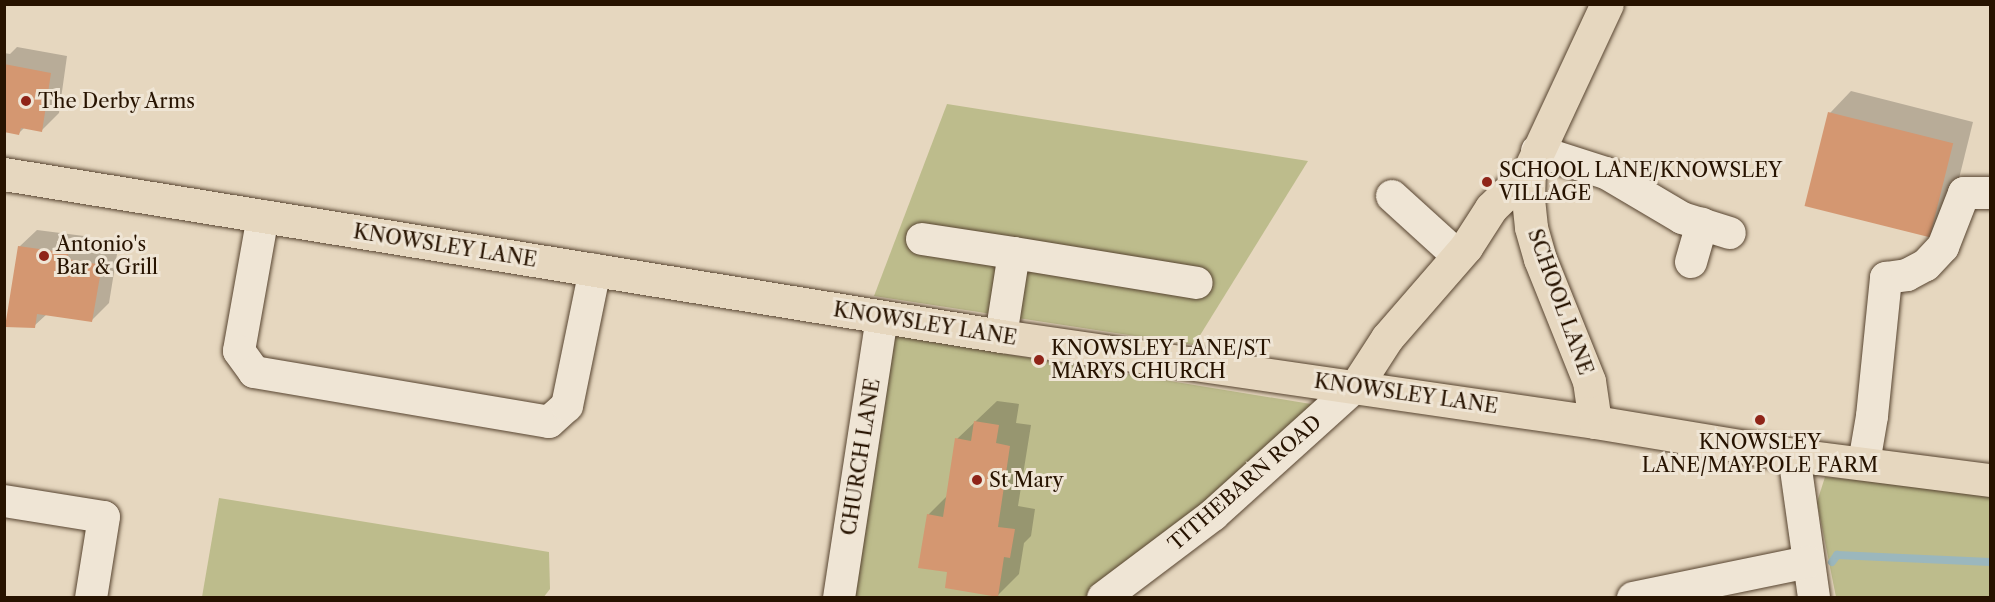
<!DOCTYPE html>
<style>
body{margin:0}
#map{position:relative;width:1995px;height:602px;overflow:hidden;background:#e6d7bf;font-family:"Libre Caslon Text",serif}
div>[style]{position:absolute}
.green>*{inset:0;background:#bdbc8c}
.shadow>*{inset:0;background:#0003}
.stream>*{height:8px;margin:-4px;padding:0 4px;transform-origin:4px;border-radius:4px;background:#9bb7bd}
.building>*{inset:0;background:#d49771;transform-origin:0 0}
.roads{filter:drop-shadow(0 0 2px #574430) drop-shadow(0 0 2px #574430)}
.minor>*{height:32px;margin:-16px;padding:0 16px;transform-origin:16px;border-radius:16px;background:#efe5d5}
.major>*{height:33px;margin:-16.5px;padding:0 16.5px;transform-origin:16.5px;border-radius:16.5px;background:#e6d7bf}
.dots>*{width:16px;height:16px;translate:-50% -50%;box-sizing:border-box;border:3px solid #efe5d5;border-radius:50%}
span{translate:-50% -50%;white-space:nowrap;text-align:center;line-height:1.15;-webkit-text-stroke:6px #efe5d5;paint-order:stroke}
.poi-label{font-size:20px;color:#271300}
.left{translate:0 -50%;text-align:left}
.street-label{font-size:20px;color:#271300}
.frame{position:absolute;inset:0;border:6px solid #271300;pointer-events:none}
</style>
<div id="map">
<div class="green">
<i style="clip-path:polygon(947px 104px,1308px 161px,1194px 345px,874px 296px)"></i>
<i style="clip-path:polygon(895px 336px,1317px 405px,1155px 548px,1085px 597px,851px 598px)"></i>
<i style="clip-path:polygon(1825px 477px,1990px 494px,1990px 597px,1836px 597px,1817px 502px)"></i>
<i style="clip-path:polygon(219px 498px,549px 552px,550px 589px,543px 598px,202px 597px)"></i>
</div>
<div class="shadow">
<i style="clip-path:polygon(17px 47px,67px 56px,59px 113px,42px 130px,25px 127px,19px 133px,4px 131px,4px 53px,10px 54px)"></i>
<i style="clip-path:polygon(1851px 91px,1973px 122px,1950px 215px,1929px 236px,1830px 113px)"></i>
<i style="clip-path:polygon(37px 230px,84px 236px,84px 242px,118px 248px,109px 303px,92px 320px,47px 314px,34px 326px,19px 247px)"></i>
<i style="clip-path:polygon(997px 401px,1019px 404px,1016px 423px,1031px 425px,1018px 506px,1035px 509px,1031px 536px,1024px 543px,1019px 574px,998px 595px,948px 571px,928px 515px,948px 495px,957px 439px)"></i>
</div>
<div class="stream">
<i style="left:1832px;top:562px;width:9px;rotate:-54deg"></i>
<i style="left:1837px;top:555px;width:153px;rotate:2.6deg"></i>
</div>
<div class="building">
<i style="clip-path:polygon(4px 64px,51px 73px,42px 132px,21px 128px,19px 135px,4px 132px)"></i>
<i style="left:1828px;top:112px;width:129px;height:97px;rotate:14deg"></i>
<i style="clip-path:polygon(18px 246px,68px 253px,68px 259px,102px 265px,92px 322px,37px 314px,35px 328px,5px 327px)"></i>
<i style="clip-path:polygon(974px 421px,999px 425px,996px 443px,1010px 446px,998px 527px,1015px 529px,1010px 558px,1004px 557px,998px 597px,945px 588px,947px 572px,918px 568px,927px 514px,943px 517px,955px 438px,971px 441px)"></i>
</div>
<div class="roads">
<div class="minor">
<i style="left:1537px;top:151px;width:72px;rotate:17.7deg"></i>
<i style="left:1606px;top:173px;width:88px;rotate:30.6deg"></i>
<i style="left:1682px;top:218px;width:50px;rotate:17.4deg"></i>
<i style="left:1392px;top:196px;width:89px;rotate:42.3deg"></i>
<i style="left:263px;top:216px;width:137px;rotate:100.1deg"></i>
<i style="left:239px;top:351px;width:26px;rotate:54deg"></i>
<i style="left:254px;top:372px;width:299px;rotate:9.6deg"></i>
<i style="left:549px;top:422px;width:24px;rotate:-42deg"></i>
<i style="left:567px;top:406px;width:139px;rotate:-78.4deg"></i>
<i style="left:922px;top:239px;width:93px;rotate:8.7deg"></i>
<i style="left:1691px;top:262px;width:40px;rotate:-74deg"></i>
<i style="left:1001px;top:336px;width:84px;rotate:-81.1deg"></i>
<i style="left:1014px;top:253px;width:185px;rotate:9.3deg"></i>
<i style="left:1794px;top:455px;width:144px;rotate:82deg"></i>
<i style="left:1864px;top:463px;width:48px;rotate:-80.3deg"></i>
<i style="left:1872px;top:416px;width:139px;rotate:-84.2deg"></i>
<i style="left:1886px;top:278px;width:21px;rotate:-8deg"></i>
<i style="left:1907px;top:275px;width:21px;rotate:-28deg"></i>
<i style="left:1926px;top:265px;width:25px;rotate:-47deg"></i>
<i style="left:1943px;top:247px;width:58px;rotate:-68.7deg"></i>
<i style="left:1964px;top:193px;width:26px"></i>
<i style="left:4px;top:501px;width:101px;rotate:9.1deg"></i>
<i style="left:104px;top:517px;width:82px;rotate:99.1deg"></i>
<i style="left:839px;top:598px;width:284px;rotate:-81.3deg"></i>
<i style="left:1103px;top:598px;width:138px;rotate:-37deg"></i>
<i style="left:1213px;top:515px;width:193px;rotate:-42.1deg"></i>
<i style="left:1633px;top:598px;width:179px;rotate:-11.6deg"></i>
</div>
<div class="major">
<i style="left:4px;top:174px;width:1010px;rotate:9.23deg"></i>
<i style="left:1001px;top:336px;width:600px;rotate:8.24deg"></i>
<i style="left:1595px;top:422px;width:202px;rotate:9.4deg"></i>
<i style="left:1794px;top:455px;width:198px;rotate:7.3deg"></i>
<i style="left:1356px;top:386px;width:57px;rotate:-57.1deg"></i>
<i style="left:1387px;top:338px;width:121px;rotate:-49deg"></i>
<i style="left:1466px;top:247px;width:46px;rotate:-57.3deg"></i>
<i style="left:1491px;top:208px;width:53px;rotate:-44.2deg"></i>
<i style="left:1595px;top:422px;width:41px;rotate:-98.3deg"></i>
<i style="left:1589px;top:381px;width:131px;rotate:-111.9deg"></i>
<i style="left:1540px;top:259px;width:33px;rotate:-106deg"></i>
<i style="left:1531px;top:227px;width:28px;rotate:-96deg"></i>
<i style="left:1528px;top:199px;width:28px;rotate:-88deg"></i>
<i style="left:1529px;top:171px;width:184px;rotate:-65deg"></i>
</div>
</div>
<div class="dots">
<i style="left:26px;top:101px;background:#8f2418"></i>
<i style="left:1487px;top:182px;background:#8f2418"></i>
<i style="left:44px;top:256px;background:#8f2418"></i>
<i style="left:1039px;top:360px;background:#8f2418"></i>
<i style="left:1760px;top:420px;background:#8f2418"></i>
<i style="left:977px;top:480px;background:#8f2418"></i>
</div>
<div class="poi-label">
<span class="left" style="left:38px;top:101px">The Derby Arms</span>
<span class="left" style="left:1499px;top:182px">SCHOOL LANE/KNOWSLEY<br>VILLAGE</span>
<span class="left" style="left:56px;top:256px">Antonio's<br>Bar &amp; Grill</span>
<span class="left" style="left:1051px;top:360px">KNOWSLEY LANE/ST<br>MARYS CHURCH</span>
<span style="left:1760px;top:454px">KNOWSLEY<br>LANE/MAYPOLE FARM</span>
<span class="left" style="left:989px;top:480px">St Mary</span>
</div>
<div class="street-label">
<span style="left:445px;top:246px;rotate:9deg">KNOWSLEY LANE</span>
<span style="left:1560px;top:302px;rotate:70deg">SCHOOL LANE</span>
<span style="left:925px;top:324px;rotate:9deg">KNOWSLEY LANE</span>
<span style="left:1406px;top:394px;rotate:8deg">KNOWSLEY LANE</span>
<span style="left:861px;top:457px;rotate:-81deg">CHURCH LANE</span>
<span style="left:1245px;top:483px;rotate:-41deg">TITHEBARN ROAD</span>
</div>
<div class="frame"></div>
</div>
